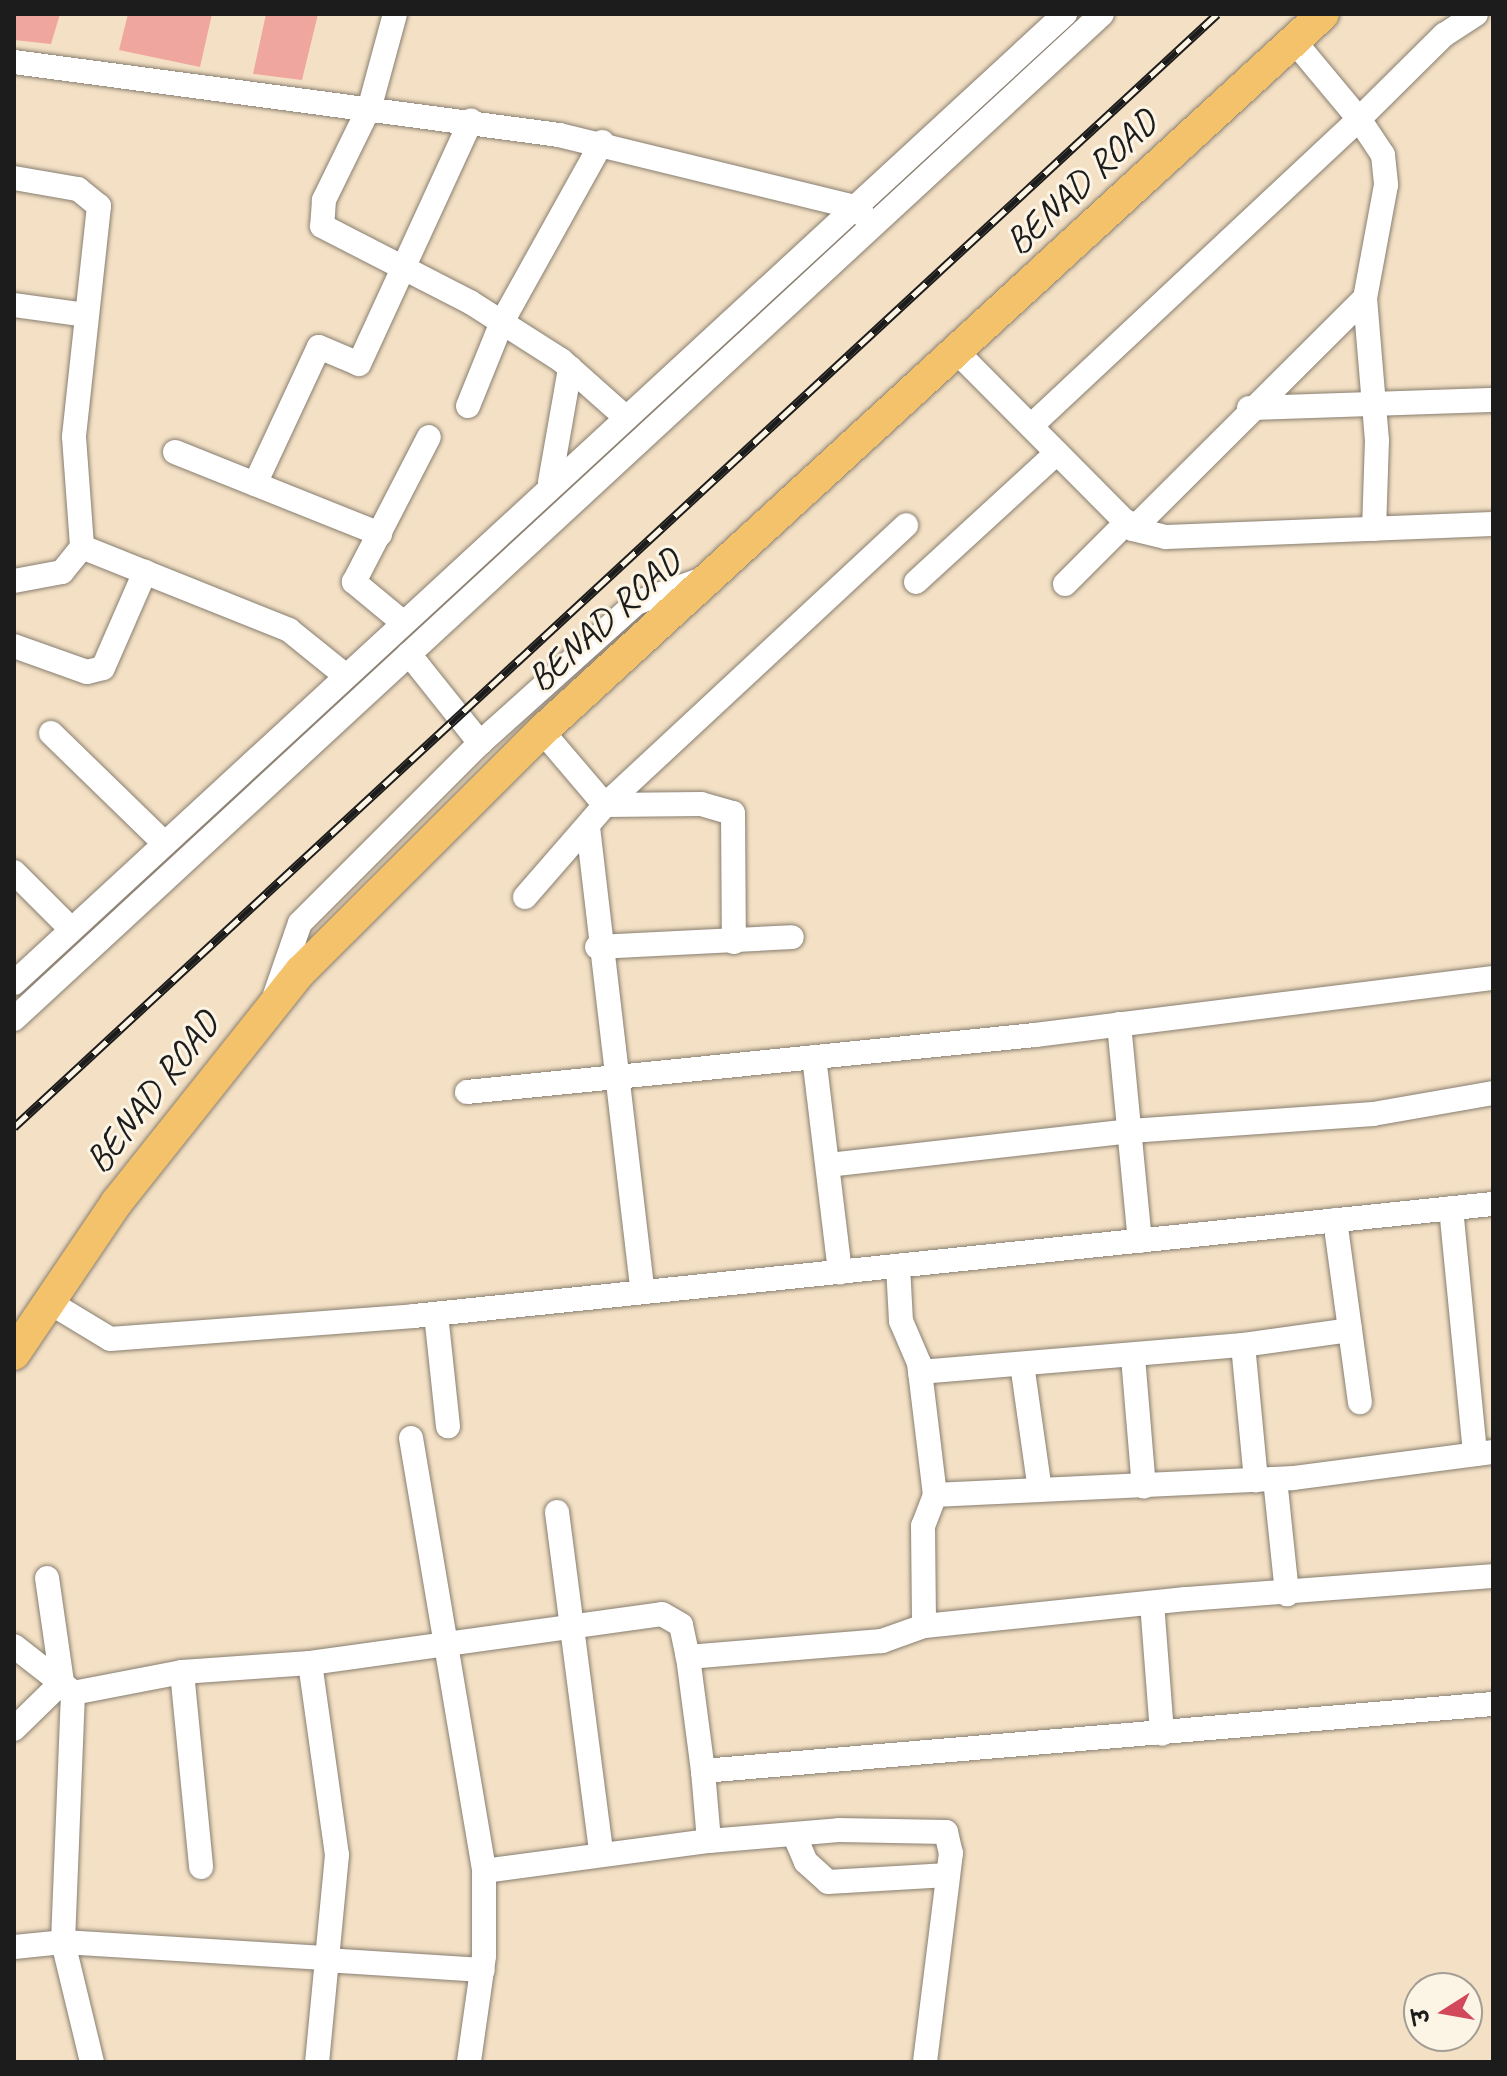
<!DOCTYPE html>
<meta charset="utf-8">
<style>
body{margin:0}
#map{position:relative;width:1507px;height:2076px;overflow:hidden;background:#f4e1c5;font-family:Caveat,"Playpen Sans Deva",sans-serif}
div>[style]{position:absolute}
.building>*{inset:0;background:#eea69f}
.roads{filter:drop-shadow(0 0 2px #887e70) drop-shadow(0 0 2px #887e70)}
.minor>*{height:24px;margin:-12px;padding:0 12px;transform-origin:12px;border-radius:12px;background:#fff}
.major>*{height:32px;margin:-16px;padding:0 16px;transform-origin:16px;border-radius:16px;background:#f3c26a}
.rail>*{height:9px;margin-top:-4.5px;transform-origin:0;background:repeating-linear-gradient(90deg,#fcf5e5 0 18px,#1c1c1c 0 36px);box-sizing:border-box;border-block:2px solid #1c1c1c}
span{translate:-50% -50%;white-space:nowrap;text-align:center;line-height:1.15;-webkit-text-stroke:6px #fcf5e5;paint-order:stroke}
.street-label{font-size:38px;color:#1c1c1c}
.frame{position:absolute;inset:0;border:16px solid #1c1c1c;pointer-events:none}
.north{position:absolute;left:1403px;top:1972px;width:80px;height:80px;box-sizing:border-box;background:#fcf5e5;border:2px solid #a29e95;border-radius:50%;rotate:259deg;font-size:22px;font-weight:700;line-height:32px;text-align:center;color:#1c1c1c}
.north::after{content:'';display:block;margin:auto;width:28px;height:36px;background:#d1495b;clip-path:polygon(50% 0,100% 100%,50% 72%,0 100%)}
</style>
<div id="map">
<div class="building">
<i style="clip-path:polygon(14px 14px,60px 14px,51px 44px,14px 40px)"></i>
<i style="clip-path:polygon(128px 14px,212px 14px,200px 67px,119px 50px)"></i>
<i style="clip-path:polygon(266px 14px,318px 14px,302px 80px,253px 74px)"></i>
</div>
<div class="roads">
<div class="minor">
<i style="left:395px;top:14px;width:95px;rotate:105.2deg"></i>
<i style="left:370px;top:106px;width:105px;rotate:116.1deg"></i>
<i style="left:324px;top:200px;width:26px;rotate:94deg"></i>
<i style="left:322px;top:226px;width:166px;rotate:27.2deg"></i>
<i style="left:470px;top:302px;width:108px;rotate:32.5deg"></i>
<i style="left:561px;top:360px;width:83px;rotate:41.6deg"></i>
<i style="left:1294px;top:41px;width:102px;rotate:50.2deg"></i>
<i style="left:1359px;top:119px;width:120px;rotate:-44.7deg"></i>
<i style="left:1444px;top:35px;width:38px;rotate:-33deg"></i>
<i style="left:14px;top:62px;width:550px;rotate:7.63deg"></i>
<i style="left:559px;top:135px;width:304px;rotate:13.7deg"></i>
<i style="left:854px;top:207px;width:12px;rotate:42deg"></i>
<i style="left:14px;top:178px;width:65px;rotate:9.8deg"></i>
<i style="left:78px;top:189px;width:27px;rotate:39deg"></i>
<i style="left:99px;top:206px;width:232px;rotate:96.2deg"></i>
<i style="left:74px;top:437px;width:110px;rotate:85.8deg"></i>
<i style="left:82px;top:547px;width:223px;rotate:21.8deg"></i>
<i style="left:289px;top:630px;width:73px;rotate:38.9deg"></i>
<i style="left:1365px;top:298px;width:327px;rotate:135.1deg"></i>
<i style="left:1133px;top:529px;width:34px;rotate:14deg"></i>
<i style="left:1166px;top:537px;width:327px;rotate:-2.3deg"></i>
<i style="left:14px;top:305px;width:73px;rotate:7.9deg"></i>
<i style="left:956px;top:351px;width:251px;rotate:45.2deg"></i>
<i style="left:468px;top:406px;width:91px;rotate:-68deg"></i>
<i style="left:502px;top:322px;width:206px;rotate:-60.9deg"></i>
<i style="left:1249px;top:408px;width:244px;rotate:-1.9deg"></i>
<i style="left:1031px;top:426px;width:449px;rotate:-43.1deg"></i>
<i style="left:1359px;top:119px;width:43px;rotate:56.3deg"></i>
<i style="left:1383px;top:155px;width:30px;rotate:84deg"></i>
<i style="left:1386px;top:185px;width:115px;rotate:100.5deg"></i>
<i style="left:1365px;top:298px;width:143px;rotate:85.2deg"></i>
<i style="left:1377px;top:440px;width:89px;rotate:91.9deg"></i>
<i style="left:175px;top:452px;width:221px;rotate:21.8deg"></i>
<i style="left:550px;top:482px;width:116px;rotate:-80deg"></i>
<i style="left:255px;top:484px;width:151px;rotate:-65deg"></i>
<i style="left:319px;top:347px;width:43px;rotate:23deg"></i>
<i style="left:359px;top:364px;width:268px;rotate:-65.3deg"></i>
<i style="left:14px;top:581px;width:49px;rotate:-10.6deg"></i>
<i style="left:62px;top:572px;width:32px;rotate:-51deg"></i>
<i style="left:916px;top:582px;width:191px;rotate:-42.5deg"></i>
<i style="left:1065px;top:584px;width:88px;rotate:-45deg"></i>
<i style="left:400px;top:620px;width:60px;rotate:-140.4deg"></i>
<i style="left:354px;top:582px;width:163px;rotate:-62.7deg"></i>
<i style="left:14px;top:646px;width:77px;rotate:19.6deg"></i>
<i style="left:87px;top:672px;width:16px;rotate:-14deg"></i>
<i style="left:103px;top:668px;width:105px;rotate:-66.4deg"></i>
<i style="left:409px;top:654px;width:114px;rotate:51.4deg"></i>
<i style="left:542px;top:731px;width:97px;rotate:49.6deg"></i>
<i style="left:605px;top:805px;width:96px;rotate:-0.6deg"></i>
<i style="left:701px;top:804px;width:33px;rotate:16deg"></i>
<i style="left:733px;top:813px;width:129px;rotate:89.6deg"></i>
<i style="left:51px;top:733px;width:156px;rotate:44.2deg"></i>
<i style="left:588px;top:827px;width:468px;rotate:83.3deg"></i>
<i style="left:14px;top:872px;width:81px;rotate:45deg"></i>
<i style="left:525px;top:897px;width:122px;rotate:-49deg"></i>
<i style="left:605px;top:805px;width:411px;rotate:-42.9deg"></i>
<i style="left:597px;top:947px;width:195px;rotate:-2.9deg"></i>
<i style="left:14px;top:983px;width:1430px;rotate:-42.68deg"></i>
<i style="left:275px;top:995px;width:76px;rotate:-70.9deg"></i>
<i style="left:300px;top:923px;width:255px;rotate:-45deg"></i>
<i style="left:480px;top:743px;width:210px;rotate:-41.9deg"></i>
<i style="left:636px;top:603px;width:71px;rotate:-19.7deg"></i>
<i style="left:14px;top:1019px;width:1481px;rotate:-42.73deg"></i>
<i style="left:1119px;top:1024px;width:218px;rotate:84.5deg"></i>
<i style="left:814px;top:1057px;width:217px;rotate:83.1deg"></i>
<i style="left:467px;top:1092px;width:571px;rotate:-5.73deg"></i>
<i style="left:1035px;top:1035px;width:462px;rotate:-7.1deg"></i>
<i style="left:828px;top:1165px;width:304px;rotate:-6.4deg"></i>
<i style="left:1130px;top:1131px;width:244px;rotate:-4deg"></i>
<i style="left:1373px;top:1114px;width:122px;rotate:-9.9deg"></i>
<i style="left:1451px;top:1208px;width:247px;rotate:84.4deg"></i>
<i style="left:1335px;top:1220px;width:184px;rotate:82.2deg"></i>
<i style="left:898px;top:1266px;width:55px;rotate:86.9deg"></i>
<i style="left:901px;top:1321px;width:46px;rotate:66.8deg"></i>
<i style="left:919px;top:1363px;width:133px;rotate:83.1deg"></i>
<i style="left:935px;top:1495px;width:33px;rotate:111deg"></i>
<i style="left:923px;top:1526px;width:100px;rotate:89.4deg"></i>
<i style="left:49px;top:1302px;width:71px;rotate:31.2deg"></i>
<i style="left:110px;top:1339px;width:305px;rotate:-4.3deg"></i>
<i style="left:414px;top:1316px;width:1085px;rotate:-5.93deg"></i>
<i style="left:436px;top:1314px;width:113px;rotate:83.9deg"></i>
<i style="left:1243px;top:1345px;width:108px;rotate:-8deg"></i>
<i style="left:1133px;top:1357px;width:130px;rotate:85.2deg"></i>
<i style="left:1022px;top:1364px;width:127px;rotate:81.9deg"></i>
<i style="left:920px;top:1372px;width:324px;rotate:-4.8deg"></i>
<i style="left:1243px;top:1345px;width:136px;rotate:84.5deg"></i>
<i style="left:411px;top:1438px;width:439px;rotate:80.4deg"></i>
<i style="left:484px;top:1871px;width:85px;rotate:90deg"></i>
<i style="left:484px;top:1956px;width:107px;rotate:98.1deg"></i>
<i style="left:1275px;top:1479px;width:116px;rotate:84deg"></i>
<i style="left:935px;top:1495px;width:358px;rotate:-2.7deg"></i>
<i style="left:1293px;top:1478px;width:202px;rotate:-7.4deg"></i>
<i style="left:557px;top:1512px;width:344px;rotate:82.6deg"></i>
<i style="left:1493px;top:1576px;width:308px;rotate:175.7deg"></i>
<i style="left:1186px;top:1599px;width:263px;rotate:174.1deg"></i>
<i style="left:924px;top:1626px;width:45px;rotate:160.3deg"></i>
<i style="left:882px;top:1641px;width:195px;rotate:175.3deg"></i>
<i style="left:688px;top:1657px;width:115px;rotate:82.5deg"></i>
<i style="left:703px;top:1771px;width:793px;rotate:-4.85deg"></i>
<i style="left:1152px;top:1603px;width:131px;rotate:85.6deg"></i>
<i style="left:14px;top:1646px;width:70px;rotate:38deg"></i>
<i style="left:310px;top:1663px;width:194px;rotate:82deg"></i>
<i style="left:337px;top:1855px;width:208px;rotate:95.5deg"></i>
<i style="left:182px;top:1672px;width:196px;rotate:84.4deg"></i>
<i style="left:14px;top:1729px;width:67px;rotate:-44.4deg"></i>
<i style="left:62px;top:1682px;width:105px;rotate:-98.2deg"></i>
<i style="left:703px;top:1771px;width:70px;rotate:85.1deg"></i>
<i style="left:794px;top:1834px;width:30px;rotate:67deg"></i>
<i style="left:806px;top:1862px;width:30px;rotate:42deg"></i>
<i style="left:828px;top:1882px;width:120px;rotate:-3.3deg"></i>
<i style="left:484px;top:1871px;width:227px;rotate:-7.6deg"></i>
<i style="left:709px;top:1841px;width:130px;rotate:-4.8deg"></i>
<i style="left:839px;top:1830px;width:107px;rotate:1.1deg"></i>
<i style="left:946px;top:1832px;width:22px;rotate:77deg"></i>
<i style="left:951px;top:1853px;width:211px;rotate:97.1deg"></i>
<i style="left:14px;top:1947px;width:49px;rotate:-5.8deg"></i>
<i style="left:63px;top:1942px;width:249px;rotate:-87.7deg"></i>
<i style="left:73px;top:1693px;width:111px;rotate:-10.9deg"></i>
<i style="left:182px;top:1672px;width:128px;rotate:-4deg"></i>
<i style="left:310px;top:1663px;width:355px;rotate:-7.9deg"></i>
<i style="left:662px;top:1614px;width:22px;rotate:30deg"></i>
<i style="left:681px;top:1625px;width:33px;rotate:78deg"></i>
<i style="left:325px;top:1960px;width:158px;rotate:3.6deg"></i>
<i style="left:92px;top:2062px;width:123px;rotate:-103.6deg"></i>
<i style="left:63px;top:1942px;width:262px;rotate:3.5deg"></i>
</div>
<div class="major">
<i style="left:14px;top:1354px;width:184px;rotate:-55.9deg"></i>
<i style="left:117px;top:1202px;width:295px;rotate:-51.5deg"></i>
<i style="left:301px;top:971px;width:340px;rotate:-44.9deg"></i>
<i style="left:542px;top:731px;width:1060px;rotate:-42.55deg"></i>
</div>
</div>
<div class="rail">
<i style="left:14px;top:1127px;width:1639px;rotate:-42.77deg"></i>
</div>
<div class="street-label">
<span style="left:1081px;top:182px;rotate:-43deg">BENAD ROAD</span>
<span style="left:604px;top:620px;rotate:-42deg">BENAD ROAD</span>
<span style="left:152px;top:1092px;rotate:-52deg">BENAD ROAD</span>
</div>
<div class="frame"></div>
<div class="north">उ</div>
</div>
